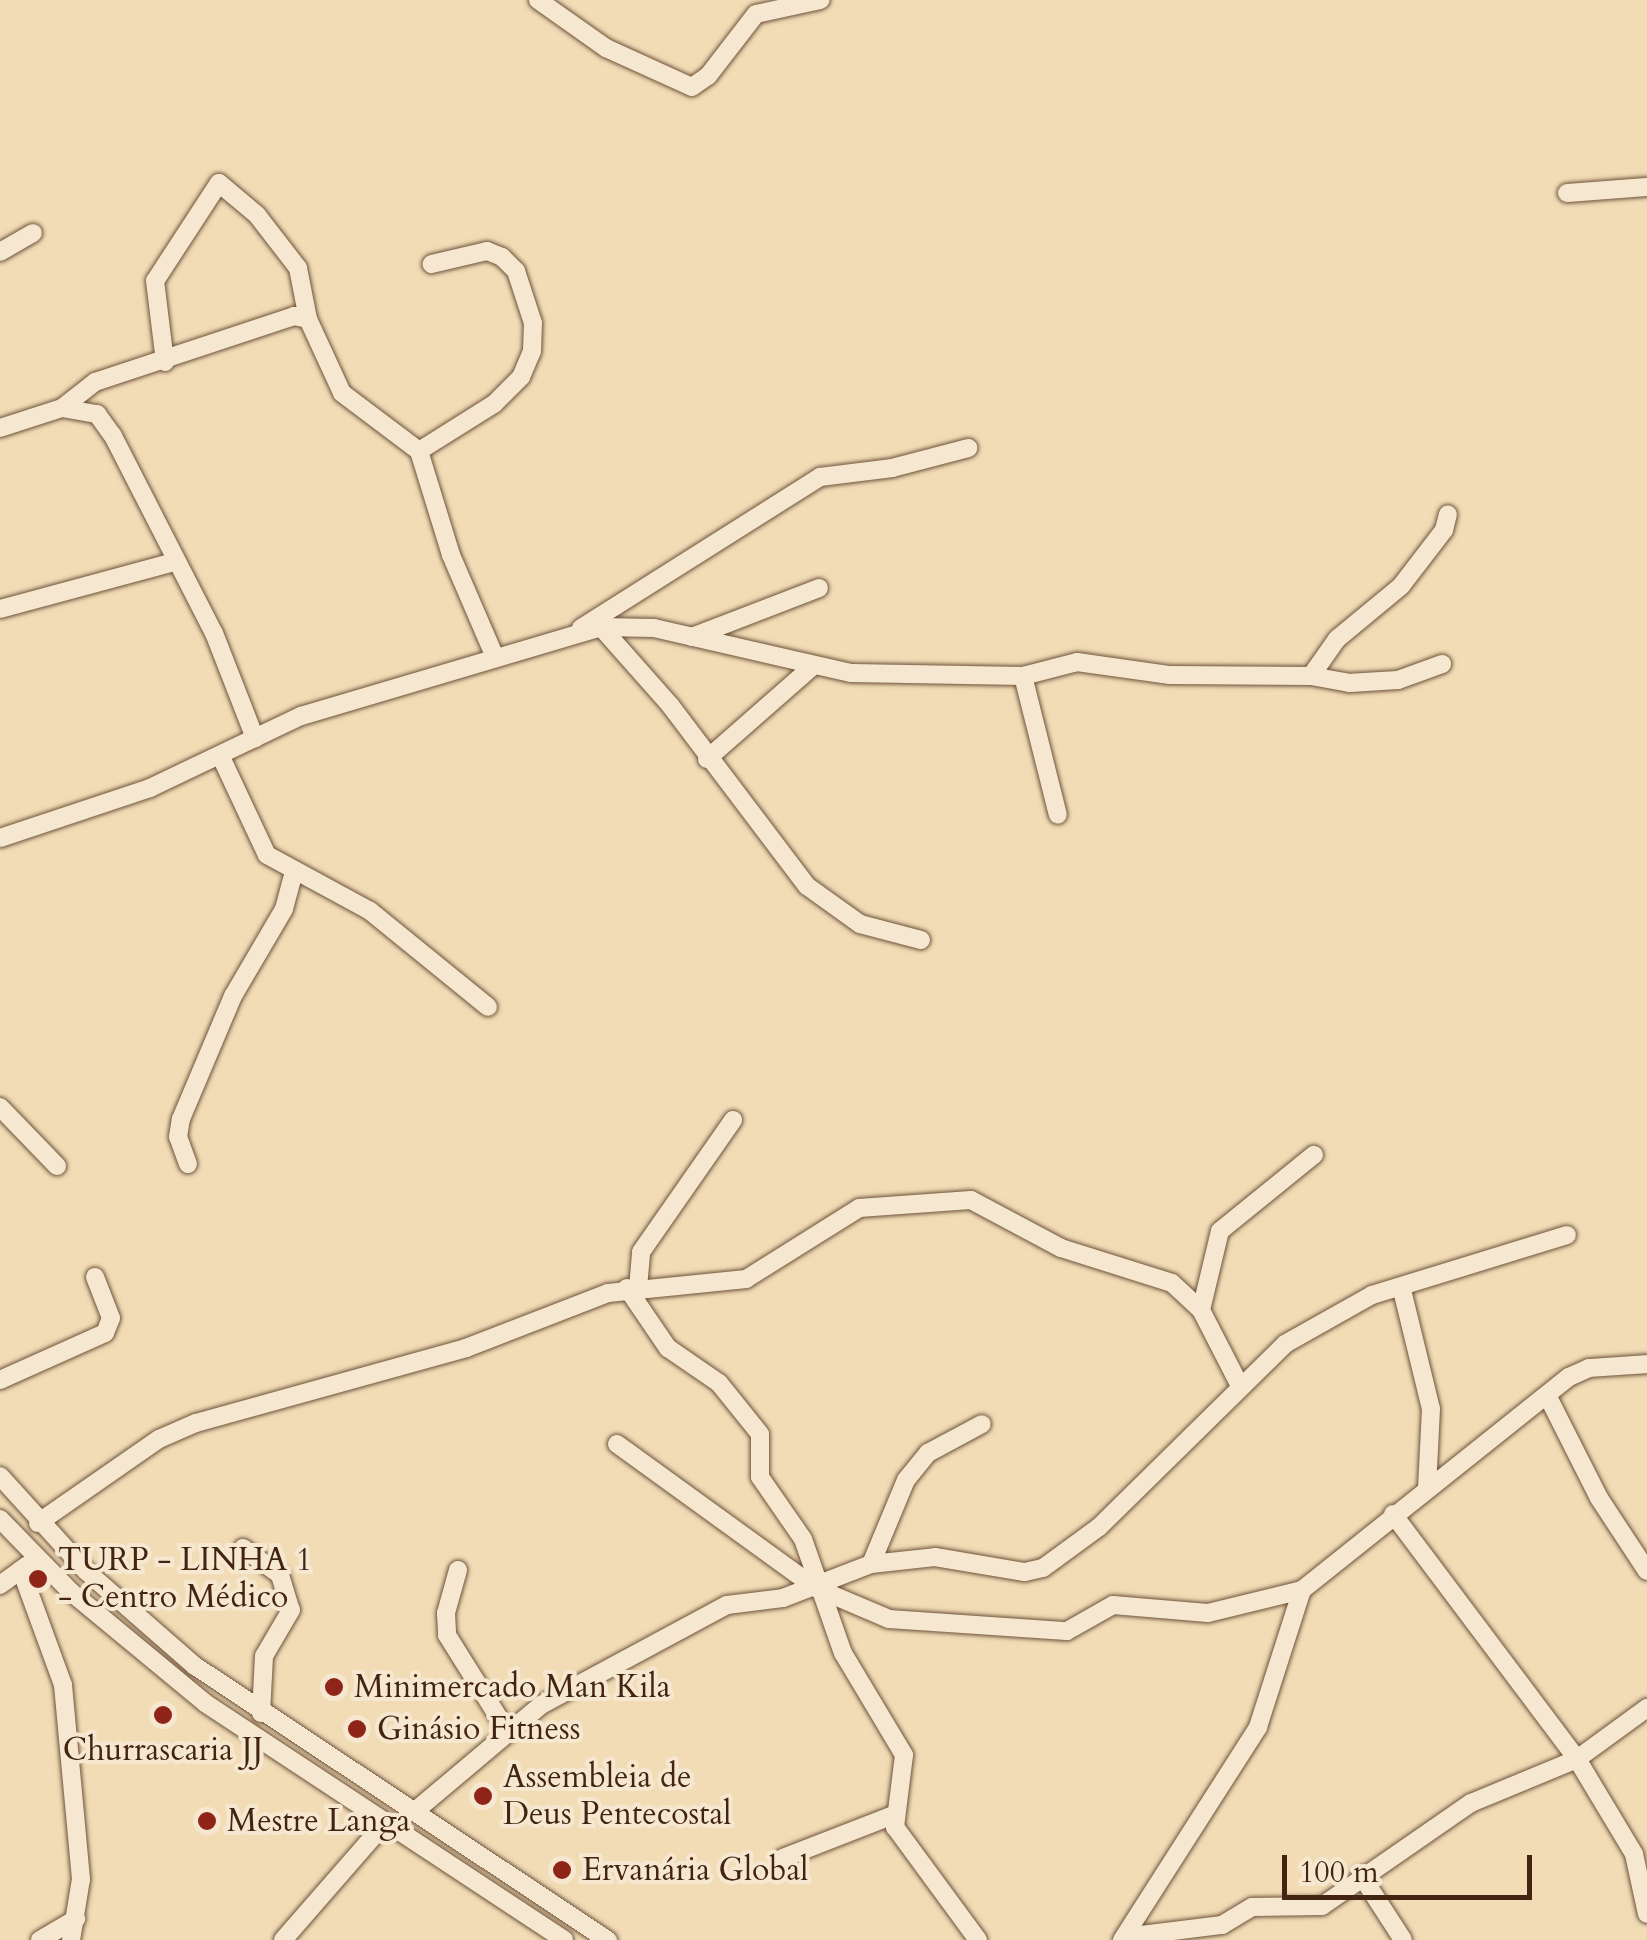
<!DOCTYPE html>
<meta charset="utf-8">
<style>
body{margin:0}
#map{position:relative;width:1647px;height:1940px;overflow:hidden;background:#f1dcb6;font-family:Cardo,serif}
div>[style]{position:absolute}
.roads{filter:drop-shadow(0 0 2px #6e523a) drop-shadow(0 0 2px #6e523a)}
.minor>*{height:18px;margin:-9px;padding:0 9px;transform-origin:9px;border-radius:9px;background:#f6e8d0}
.dots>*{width:28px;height:28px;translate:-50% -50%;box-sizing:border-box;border:5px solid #f6e8d0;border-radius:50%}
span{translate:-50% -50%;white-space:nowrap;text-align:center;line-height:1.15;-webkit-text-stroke:8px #f6e8d0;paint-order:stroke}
.poi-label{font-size:32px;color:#422411}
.left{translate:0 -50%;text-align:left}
.scale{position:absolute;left:1282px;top:1855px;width:250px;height:45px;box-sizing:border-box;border:5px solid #422411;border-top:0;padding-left:12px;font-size:30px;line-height:35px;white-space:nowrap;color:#422411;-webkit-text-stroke:8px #f6e8d0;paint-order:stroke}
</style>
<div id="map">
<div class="roads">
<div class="minor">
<i style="left:538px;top:0;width:83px;rotate:35.2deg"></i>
<i style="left:606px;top:48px;width:94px;rotate:24.4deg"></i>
<i style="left:692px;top:87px;width:19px;rotate:-35deg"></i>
<i style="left:708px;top:76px;width:78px;rotate:-52.3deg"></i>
<i style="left:756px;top:14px;width:66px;rotate:-12.3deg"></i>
<i style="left:1567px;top:193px;width:80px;rotate:-4.3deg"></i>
<i style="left:0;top:252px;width:38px;rotate:-30deg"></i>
<i style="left:165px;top:362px;width:82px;rotate:-97deg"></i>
<i style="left:155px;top:281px;width:117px;rotate:-56.9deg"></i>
<i style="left:219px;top:183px;width:50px;rotate:40.1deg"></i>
<i style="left:257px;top:215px;width:67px;rotate:52.3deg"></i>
<i style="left:298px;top:268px;width:52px;rotate:78.9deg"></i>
<i style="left:308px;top:319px;width:81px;rotate:65.3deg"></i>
<i style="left:342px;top:393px;width:96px;rotate:37deg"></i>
<i style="left:419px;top:451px;width:109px;rotate:72.9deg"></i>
<i style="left:451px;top:555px;width:109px;rotate:66.7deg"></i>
<i style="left:62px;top:408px;width:36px;rotate:10deg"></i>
<i style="left:97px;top:414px;width:27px;rotate:54deg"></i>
<i style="left:113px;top:436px;width:221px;rotate:62.9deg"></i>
<i style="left:214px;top:633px;width:113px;rotate:68.7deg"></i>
<i style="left:0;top:428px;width:65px;rotate:-17.9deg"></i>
<i style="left:62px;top:408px;width:42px;rotate:-38.2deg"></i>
<i style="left:95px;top:382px;width:210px;rotate:-18.3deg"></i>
<i style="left:294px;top:316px;width:14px;rotate:12deg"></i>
<i style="left:419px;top:451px;width:89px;rotate:-32.1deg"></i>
<i style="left:494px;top:404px;width:38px;rotate:-45deg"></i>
<i style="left:521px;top:377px;width:28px;rotate:-67deg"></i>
<i style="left:532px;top:351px;width:28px;rotate:-88deg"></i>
<i style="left:533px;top:323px;width:55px;rotate:-108.1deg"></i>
<i style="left:516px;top:271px;width:20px;rotate:-135deg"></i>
<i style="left:502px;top:257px;width:16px;rotate:-158deg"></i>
<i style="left:487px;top:251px;width:57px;rotate:166.7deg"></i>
<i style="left:0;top:609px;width:180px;rotate:-15.1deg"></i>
<i style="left:601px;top:627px;width:104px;rotate:48.5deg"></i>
<i style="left:670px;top:705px;width:227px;rotate:52.9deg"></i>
<i style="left:807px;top:886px;width:65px;rotate:35.6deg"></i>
<i style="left:860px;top:924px;width:63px;rotate:14.7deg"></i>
<i style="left:581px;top:628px;width:283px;rotate:-32.3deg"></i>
<i style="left:820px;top:477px;width:73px;rotate:-7.1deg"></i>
<i style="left:892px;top:468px;width:79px;rotate:-14.7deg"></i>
<i style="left:692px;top:637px;width:136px;rotate:-21.1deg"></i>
<i style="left:1023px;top:676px;width:143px;rotate:75.9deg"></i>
<i style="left:1311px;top:676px;width:45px;rotate:-54.9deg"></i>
<i style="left:1337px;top:639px;width:83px;rotate:-39.6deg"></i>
<i style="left:1401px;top:586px;width:71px;rotate:-52.5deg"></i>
<i style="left:1444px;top:530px;width:16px;rotate:-76deg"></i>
<i style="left:221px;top:757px;width:108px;rotate:64.9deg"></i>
<i style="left:267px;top:855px;width:117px;rotate:28.5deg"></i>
<i style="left:370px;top:911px;width:152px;rotate:39.1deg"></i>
<i style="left:707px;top:759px;width:141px;rotate:-41.3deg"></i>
<i style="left:0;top:838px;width:158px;rotate:-18.4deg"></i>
<i style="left:150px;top:788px;width:167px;rotate:-25.5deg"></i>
<i style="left:301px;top:716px;width:313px;rotate:-16.5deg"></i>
<i style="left:601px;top:627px;width:53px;rotate:1.1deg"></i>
<i style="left:654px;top:628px;width:202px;rotate:12.9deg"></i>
<i style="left:851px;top:673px;width:172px;rotate:1deg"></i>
<i style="left:1023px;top:676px;width:56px;rotate:-14.5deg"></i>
<i style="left:1077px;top:662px;width:94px;rotate:8deg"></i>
<i style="left:1170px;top:675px;width:141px;rotate:0.4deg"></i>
<i style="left:1311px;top:676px;width:39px;rotate:10deg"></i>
<i style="left:1349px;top:683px;width:49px;rotate:-3.5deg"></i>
<i style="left:1398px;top:680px;width:47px;rotate:-20deg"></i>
<i style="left:0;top:1107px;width:82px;rotate:46deg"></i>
<i style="left:188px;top:1164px;width:29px;rotate:-110deg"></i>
<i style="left:178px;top:1137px;width:18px;rotate:-81deg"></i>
<i style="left:181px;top:1119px;width:134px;rotate:-67.1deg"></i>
<i style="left:233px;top:996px;width:101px;rotate:-59.6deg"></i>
<i style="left:284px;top:909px;width:35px;rotate:-75deg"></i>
<i style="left:627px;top:1288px;width:73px;rotate:55.7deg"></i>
<i style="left:668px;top:1348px;width:62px;rotate:34.5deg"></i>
<i style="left:719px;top:1383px;width:65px;rotate:51.2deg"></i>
<i style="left:760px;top:1434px;width:43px;rotate:90deg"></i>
<i style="left:760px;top:1477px;width:75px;rotate:55.3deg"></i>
<i style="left:803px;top:1539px;width:121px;rotate:70.7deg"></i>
<i style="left:843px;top:1653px;width:119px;rotate:59.1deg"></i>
<i style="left:904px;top:1755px;width:73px;rotate:97.1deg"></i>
<i style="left:895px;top:1827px;width:140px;rotate:53.7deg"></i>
<i style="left:638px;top:1288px;width:36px;rotate:-85deg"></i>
<i style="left:641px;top:1252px;width:161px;rotate:-55.1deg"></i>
<i style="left:1402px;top:1290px;width:122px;rotate:76.3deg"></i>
<i style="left:1431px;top:1409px;width:79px;rotate:92.9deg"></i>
<i style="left:1201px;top:1310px;width:81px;rotate:-76.5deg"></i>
<i style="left:1220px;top:1231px;width:121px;rotate:-39deg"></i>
<i style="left:0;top:1380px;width:115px;rotate:-24.1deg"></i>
<i style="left:105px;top:1333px;width:16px;rotate:-68deg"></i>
<i style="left:111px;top:1318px;width:44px;rotate:-111.3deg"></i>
<i style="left:1547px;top:1395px;width:115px;rotate:63.2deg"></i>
<i style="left:1599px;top:1498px;width:87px;rotate:56.7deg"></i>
<i style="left:617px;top:1444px;width:246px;rotate:35.9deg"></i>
<i style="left:816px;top:1588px;width:79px;rotate:23deg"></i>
<i style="left:889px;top:1619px;width:178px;rotate:3.9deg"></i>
<i style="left:1067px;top:1631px;width:53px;rotate:-29.5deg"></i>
<i style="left:1113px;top:1605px;width:95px;rotate:4.8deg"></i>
<i style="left:1208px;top:1613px;width:97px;rotate:-13.7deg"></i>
<i style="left:0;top:1476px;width:128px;rotate:47.8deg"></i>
<i style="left:86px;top:1571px;width:145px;rotate:41.1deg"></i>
<i style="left:195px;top:1666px;width:496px;rotate:33.6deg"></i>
<i style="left:1393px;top:1514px;width:306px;rotate:53.1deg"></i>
<i style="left:1577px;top:1759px;width:111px;rotate:59deg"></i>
<i style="left:1634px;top:1854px;width:61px;rotate:77.8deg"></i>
<i style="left:0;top:1519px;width:102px;rotate:45.8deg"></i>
<i style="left:71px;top:1592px;width:174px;rotate:39.6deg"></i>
<i style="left:205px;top:1703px;width:430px;rotate:33.4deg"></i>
<i style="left:38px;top:1523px;width:147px;rotate:-34.8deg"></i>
<i style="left:159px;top:1439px;width:40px;rotate:-23.4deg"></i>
<i style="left:196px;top:1423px;width:280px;rotate:-15.5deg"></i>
<i style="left:466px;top:1348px;width:152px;rotate:-21.2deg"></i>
<i style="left:608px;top:1293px;width:139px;rotate:-5.8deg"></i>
<i style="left:746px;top:1279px;width:133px;rotate:-32.1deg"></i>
<i style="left:859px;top:1208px;width:112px;rotate:-4.1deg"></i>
<i style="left:971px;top:1200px;width:102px;rotate:28.1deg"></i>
<i style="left:1061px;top:1248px;width:116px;rotate:17.5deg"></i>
<i style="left:1172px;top:1283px;width:40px;rotate:43deg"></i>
<i style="left:1201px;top:1310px;width:83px;rotate:62.8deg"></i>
<i style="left:243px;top:1548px;width:46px;rotate:36.1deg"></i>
<i style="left:280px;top:1575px;width:37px;rotate:73deg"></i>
<i style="left:291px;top:1610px;width:53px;rotate:120.4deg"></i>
<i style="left:264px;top:1656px;width:57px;rotate:93deg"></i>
<i style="left:871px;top:1564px;width:91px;rotate:-67.4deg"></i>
<i style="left:906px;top:1480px;width:35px;rotate:-51deg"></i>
<i style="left:928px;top:1453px;width:61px;rotate:-28.2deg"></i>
<i style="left:21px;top:1570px;width:122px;rotate:69.9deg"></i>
<i style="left:63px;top:1685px;width:195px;rotate:84.7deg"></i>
<i style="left:81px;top:1879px;width:62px;rotate:99.3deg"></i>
<i style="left:458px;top:1570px;width:45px;rotate:105.6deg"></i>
<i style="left:446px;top:1613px;width:22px;rotate:87deg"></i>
<i style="left:447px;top:1635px;width:113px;rotate:58deg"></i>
<i style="left:0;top:1585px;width:34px;rotate:-36deg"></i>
<i style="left:414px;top:1812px;width:166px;rotate:-40.1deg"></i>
<i style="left:541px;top:1705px;width:211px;rotate:-28.3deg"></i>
<i style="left:727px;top:1605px;width:56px;rotate:-7.1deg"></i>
<i style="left:783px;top:1598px;width:94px;rotate:-21.1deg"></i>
<i style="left:871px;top:1564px;width:64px;rotate:-6.2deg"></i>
<i style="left:935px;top:1557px;width:91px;rotate:9.5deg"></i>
<i style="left:1025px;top:1572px;width:18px;rotate:-13deg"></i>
<i style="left:1043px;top:1568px;width:69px;rotate:-36.2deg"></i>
<i style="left:1099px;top:1527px;width:261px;rotate:-44.5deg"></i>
<i style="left:1285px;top:1344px;width:100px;rotate:-29.4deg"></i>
<i style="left:1372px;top:1295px;width:204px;rotate:-17.1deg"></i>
<i style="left:783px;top:1858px;width:121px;rotate:-21.3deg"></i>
<i style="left:1361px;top:1875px;width:77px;rotate:57.1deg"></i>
<i style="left:1125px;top:1937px;width:98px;rotate:-7.1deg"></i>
<i style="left:1222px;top:1925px;width:35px;rotate:-31deg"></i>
<i style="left:1252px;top:1907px;width:70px;rotate:-0.8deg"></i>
<i style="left:1322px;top:1906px;width:181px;rotate:-34.7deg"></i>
<i style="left:1471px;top:1803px;width:115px;rotate:-22.5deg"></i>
<i style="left:1577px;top:1759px;width:87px;rotate:-36.1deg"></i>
<i style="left:40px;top:1940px;width:42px;rotate:-30.3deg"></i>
<i style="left:283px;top:1940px;width:155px;rotate:-48.9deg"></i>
<i style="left:1122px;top:1940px;width:253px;rotate:-57.4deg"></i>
<i style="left:1258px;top:1727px;width:144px;rotate:-72.2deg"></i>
<i style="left:1302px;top:1590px;width:342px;rotate:-38.6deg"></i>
<i style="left:1569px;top:1377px;width:22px;rotate:-24deg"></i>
<i style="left:1589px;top:1368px;width:58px;rotate:-3.9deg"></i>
</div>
</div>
<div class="dots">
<i style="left:38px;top:1579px;background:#8f2418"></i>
<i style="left:334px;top:1687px;background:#8f2418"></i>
<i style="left:163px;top:1715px;background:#8f2418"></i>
<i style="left:357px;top:1729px;background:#8f2418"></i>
<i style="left:483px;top:1796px;background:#8f2418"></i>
<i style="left:207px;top:1821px;background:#8f2418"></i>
<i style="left:562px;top:1870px;background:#8f2418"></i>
</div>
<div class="poi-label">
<span class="left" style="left:58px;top:1579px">TURP - LINHA 1<br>- Centro Médico</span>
<span class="left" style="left:354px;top:1687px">Minimercado Man Kila</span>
<span class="left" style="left:377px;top:1729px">Ginásio Fitness</span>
<span style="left:163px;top:1750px">Churrascaria JJ</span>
<span class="left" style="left:503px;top:1796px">Assembleia de<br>Deus Pentecostal</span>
<span class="left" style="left:227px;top:1821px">Mestre Langa</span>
<span class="left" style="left:582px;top:1870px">Ervanária Global</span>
</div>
<div class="scale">100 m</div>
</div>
